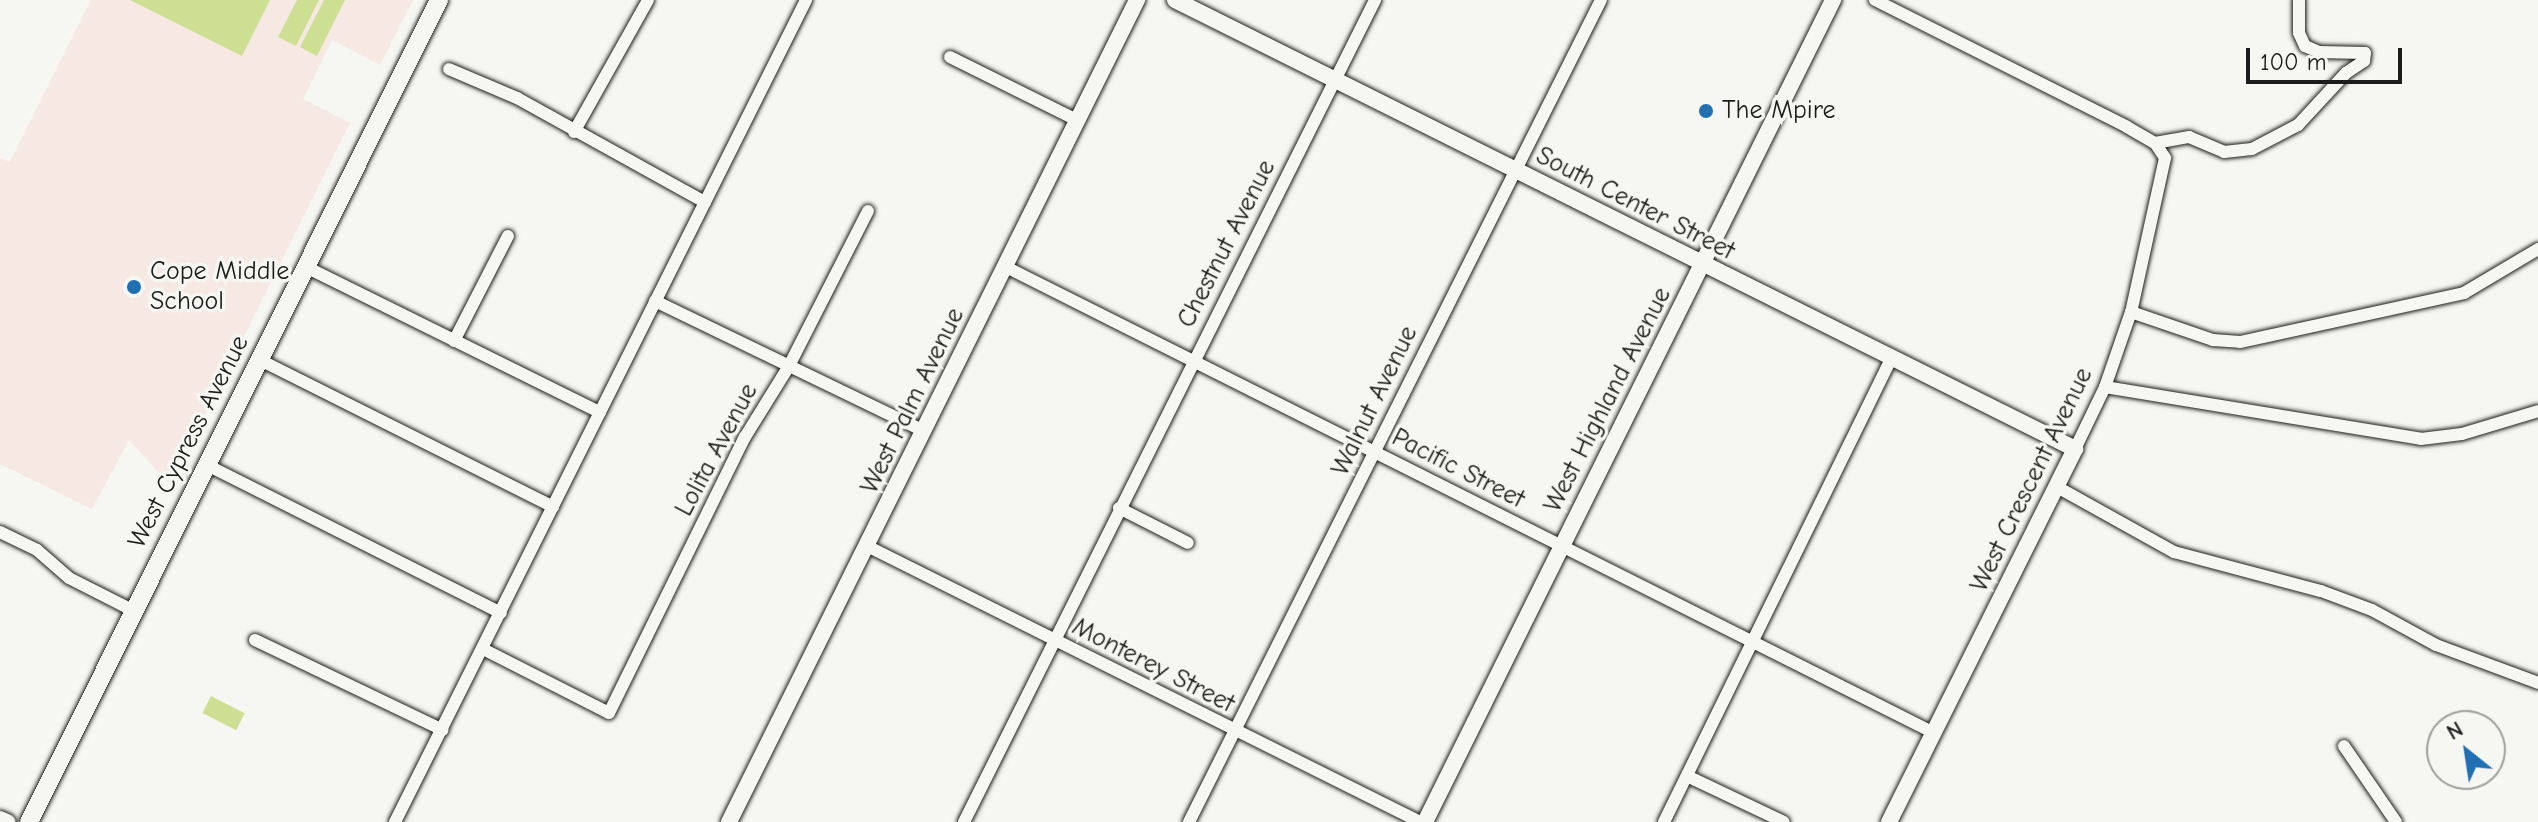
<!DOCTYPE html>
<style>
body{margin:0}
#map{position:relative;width:2538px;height:822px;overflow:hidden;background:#f6f6f2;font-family:"Comic Neue",sans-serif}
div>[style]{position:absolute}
.built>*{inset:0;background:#f6e8e3}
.green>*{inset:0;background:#cddf93;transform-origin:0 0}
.roads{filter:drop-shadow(0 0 2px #1c1c1c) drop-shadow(0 0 2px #1c1c1c)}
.minor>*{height:12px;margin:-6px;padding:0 6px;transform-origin:6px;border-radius:6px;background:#f6f6f2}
.tertiary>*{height:16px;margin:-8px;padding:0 8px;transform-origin:8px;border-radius:8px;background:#f6f6f2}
.secondary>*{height:18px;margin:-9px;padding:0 9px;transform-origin:9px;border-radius:9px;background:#f6f6f2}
.dots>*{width:22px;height:22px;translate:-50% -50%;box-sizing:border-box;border:4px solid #f6f6f2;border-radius:50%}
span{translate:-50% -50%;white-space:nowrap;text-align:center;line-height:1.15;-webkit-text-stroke:7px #f6f6f2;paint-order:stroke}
.poi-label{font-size:26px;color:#1c1c1c}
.left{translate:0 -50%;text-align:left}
.street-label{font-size:26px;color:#1c1c1c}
.north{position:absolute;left:2426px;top:710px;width:80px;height:80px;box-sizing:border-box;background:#f6f6f2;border:2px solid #9f9f9c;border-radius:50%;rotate:330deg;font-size:22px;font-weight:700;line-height:32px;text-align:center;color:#1c1c1c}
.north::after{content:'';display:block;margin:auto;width:28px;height:36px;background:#1f6fb2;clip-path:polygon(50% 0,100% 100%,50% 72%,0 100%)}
.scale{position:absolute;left:2246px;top:48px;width:156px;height:36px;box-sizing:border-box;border:4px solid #1c1c1c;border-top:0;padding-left:10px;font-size:24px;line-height:28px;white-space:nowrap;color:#1c1c1c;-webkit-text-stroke:6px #f6f6f2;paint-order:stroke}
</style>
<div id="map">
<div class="built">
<i style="clip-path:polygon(91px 0,413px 0,380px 65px,332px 40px,303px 99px,350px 123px,170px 485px,129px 440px,92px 509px,0 464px,0 158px,10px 162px)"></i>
</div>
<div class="green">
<i style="clip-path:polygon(130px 0,270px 0,242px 56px)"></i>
<i style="clip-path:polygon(297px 0,319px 0,296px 46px,278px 37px)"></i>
<i style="clip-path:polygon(324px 0,345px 0,317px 56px,300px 47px)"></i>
<i style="left:211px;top:696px;width:38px;height:19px;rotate:27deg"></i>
</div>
<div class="roads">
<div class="minor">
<i style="left:1875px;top:0;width:282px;rotate:26.7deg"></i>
<i style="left:2127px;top:127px;width:32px;rotate:30deg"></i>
<i style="left:2155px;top:143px;width:18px;rotate:56deg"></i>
<i style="left:2165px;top:158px;width:158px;rotate:102.4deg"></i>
<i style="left:2131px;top:312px;width:79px;rotate:109.1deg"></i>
<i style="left:2105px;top:387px;width:69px;rotate:115.8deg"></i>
<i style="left:950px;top:57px;width:142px;rotate:26.4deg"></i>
<i style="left:449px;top:69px;width:74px;rotate:23.1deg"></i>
<i style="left:517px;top:98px;width:215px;rotate:29deg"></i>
<i style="left:574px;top:132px;width:151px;rotate:-60.7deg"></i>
<i style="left:2155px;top:143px;width:35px;rotate:-10deg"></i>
<i style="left:2189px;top:137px;width:38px;rotate:23deg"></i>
<i style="left:2224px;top:152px;width:28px;rotate:-6deg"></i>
<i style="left:2252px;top:149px;width:52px;rotate:-27.6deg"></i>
<i style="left:2298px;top:125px;width:71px;rotate:-47.3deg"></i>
<i style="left:2346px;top:73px;width:22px;rotate:-34deg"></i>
<i style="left:2364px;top:61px;width:8px;rotate:-83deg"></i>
<i style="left:2365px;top:53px;width:46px;rotate:-178.8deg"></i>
<i style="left:2319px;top:52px;width:15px;rotate:-157deg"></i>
<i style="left:2305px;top:46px;width:14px;rotate:-115deg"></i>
<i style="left:2299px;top:33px;width:33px;rotate:-90deg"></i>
<i style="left:306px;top:267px;width:328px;rotate:26.3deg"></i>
<i style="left:1006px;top:267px;width:1038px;rotate:26.66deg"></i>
<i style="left:655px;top:301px;width:299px;rotate:25.8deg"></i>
<i style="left:2131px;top:312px;width:87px;rotate:18.9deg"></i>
<i style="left:2213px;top:340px;width:27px;rotate:4deg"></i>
<i style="left:2240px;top:342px;width:229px;rotate:-12.3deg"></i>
<i style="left:2464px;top:293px;width:86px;rotate:-30.7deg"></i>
<i style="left:454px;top:341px;width:118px;rotate:-62.8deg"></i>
<i style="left:260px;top:360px;width:328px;rotate:26.6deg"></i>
<i style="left:2105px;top:387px;width:320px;rotate:9.3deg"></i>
<i style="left:2421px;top:439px;width:41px;rotate:-7deg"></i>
<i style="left:2462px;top:434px;width:79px;rotate:-16.8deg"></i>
<i style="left:207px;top:465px;width:329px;rotate:26.7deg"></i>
<i style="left:2057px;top:487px;width:134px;rotate:29.1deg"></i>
<i style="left:2174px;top:552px;width:152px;rotate:14.9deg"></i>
<i style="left:2321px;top:591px;width:54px;rotate:20.4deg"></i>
<i style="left:2372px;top:610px;width:73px;rotate:28.7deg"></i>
<i style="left:2436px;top:645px;width:109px;rotate:20.4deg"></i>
<i style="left:1119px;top:508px;width:77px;rotate:26.9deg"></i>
<i style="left:0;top:532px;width:41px;rotate:25.9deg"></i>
<i style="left:37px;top:550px;width:43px;rotate:41.2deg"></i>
<i style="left:69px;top:578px;width:71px;rotate:26.9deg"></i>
<i style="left:867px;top:546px;width:618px;rotate:26.52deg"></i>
<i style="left:255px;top:640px;width:208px;rotate:25.6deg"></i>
<i style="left:483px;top:649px;width:141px;rotate:26.9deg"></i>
<i style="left:609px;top:713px;width:308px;rotate:-63.8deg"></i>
<i style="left:745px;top:437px;width:84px;rotate:-58.2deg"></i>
<i style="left:789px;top:366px;width:174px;rotate:-63deg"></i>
<i style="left:2344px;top:746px;width:92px;rotate:55.6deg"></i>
<i style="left:1687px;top:776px;width:107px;rotate:25.4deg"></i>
<i style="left:395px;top:822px;width:919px;rotate:-63.43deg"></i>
<i style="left:964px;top:822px;width:919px;rotate:-63.43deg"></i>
<i style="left:1189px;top:822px;width:919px;rotate:-63.38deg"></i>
<i style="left:1664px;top:822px;width:516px;rotate:-63.88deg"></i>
</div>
<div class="tertiary">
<i style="left:1175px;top:0;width:1006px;rotate:26.51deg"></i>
<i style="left:2075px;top:449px;width:417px;rotate:116.5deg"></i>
<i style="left:0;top:819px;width:8px;rotate:23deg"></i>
<i style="left:729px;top:822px;width:918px;rotate:-63.6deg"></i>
<i style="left:1425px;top:822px;width:918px;rotate:-63.6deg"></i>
</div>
<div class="secondary">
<i style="left:29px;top:822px;width:919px;rotate:-63.49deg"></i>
</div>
</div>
<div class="dots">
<i style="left:1706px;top:111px;background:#1f6fb2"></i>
<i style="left:134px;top:287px;background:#1f6fb2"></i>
</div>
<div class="poi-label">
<span class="left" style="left:1722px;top:111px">The Mpire</span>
<span class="left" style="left:150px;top:287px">Cope Middle<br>School</span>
</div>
<div class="street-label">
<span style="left:1635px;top:204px;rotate:27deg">South Center Street</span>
<span style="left:1227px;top:244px;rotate:-63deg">Chestnut Avenue</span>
<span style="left:1608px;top:400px;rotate:-63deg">West Highland Avenue</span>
<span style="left:913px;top:401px;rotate:-64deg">West Palm Avenue</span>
<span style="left:1375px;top:401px;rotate:-64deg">Walnut Avenue</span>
<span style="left:189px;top:442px;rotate:-63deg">West Cypress Avenue</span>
<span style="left:717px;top:450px;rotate:-62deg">Lolita Avenue</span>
<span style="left:1458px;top:469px;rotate:27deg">Pacific Street</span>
<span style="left:2032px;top:480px;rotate:-64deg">West Crescent Avenue</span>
<span style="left:1153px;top:666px;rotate:27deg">Monterey Street</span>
</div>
<div class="north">N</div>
<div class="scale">100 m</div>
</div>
